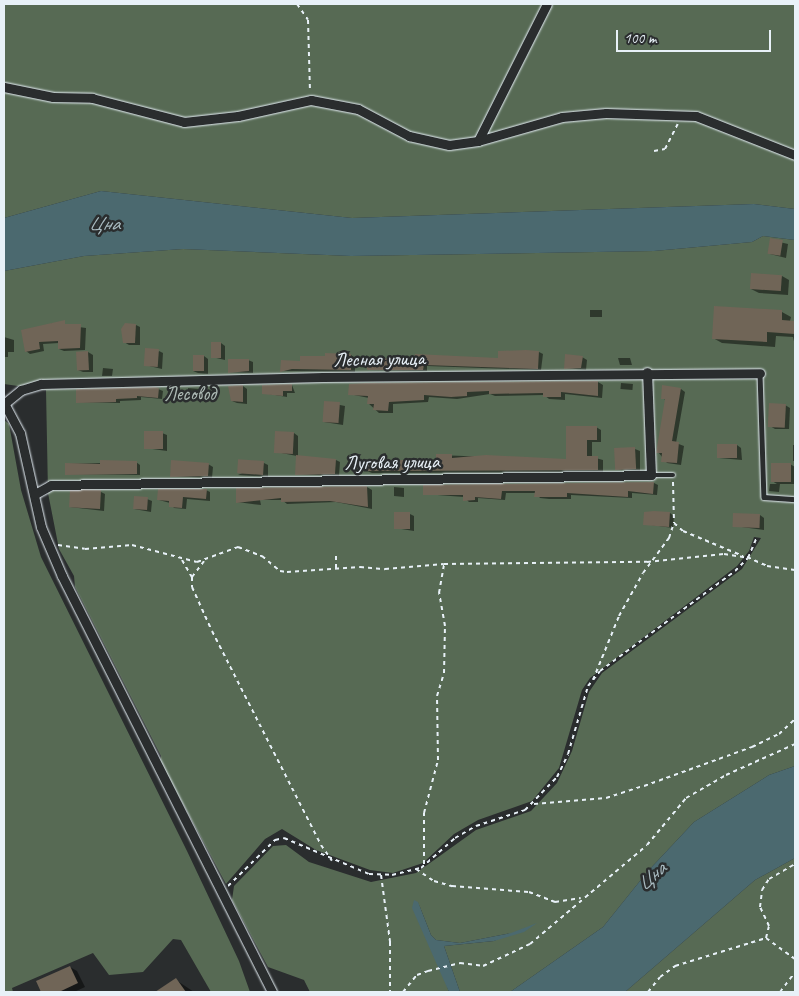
<!DOCTYPE html>
<meta charset="utf-8">
<style>
body{margin:0}
#map{position:relative;width:799px;height:996px;overflow:hidden;background:#2a2d2e;font-family:Caveat,sans-serif}
div>[style]{position:absolute}
.green>*{inset:0;background:#576a54}
.water>*{inset:0;background:#4b696f}
.shadow>*{inset:0;background:#0007;transform-origin:0 0}
.building>*{inset:0;background:#706557;transform-origin:0 0}
.path>*{height:2px;margin-top:-1px;transform-origin:0;background:repeating-linear-gradient(90deg,#e8f1f8 0 4px,transparent 0 8px)}
.roads{filter:drop-shadow(0 0 1px #e8f1f8) drop-shadow(0 0 1px #e8f1f8)}
.lane>*{height:4.5px;margin:-2.25px;padding:0 2.25px;transform-origin:2.25px;border-radius:2.25px;background:#2a2d2e}
.street>*{height:9px;margin:-4.5px;padding:0 4.5px;transform-origin:4.5px;border-radius:4.5px;background:#2a2d2e}
span{translate:-50% -50%;white-space:nowrap;text-align:center;line-height:1.15;-webkit-text-stroke:5px #2a2d2e;paint-order:stroke}
.street-label{font-size:20px;color:#e8f1f8}
.park-label{font-size:20px;color:#aebbb6}
.water-label{font-size:21px;color:#a9bbc1;font-style:italic}
.frame{position:absolute;inset:0;border:5px solid #e8f1f8;pointer-events:none}
.scale{position:absolute;left:616px;top:30px;width:155px;height:22px;box-sizing:border-box;border:2px solid #e8f1f8;border-top:0;padding-left:6px;font-size:15px;line-height:18px;white-space:nowrap;color:#e8f1f8;-webkit-text-stroke:4px #2a2d2e;paint-order:stroke}
</style>
<div id="map">
<div class="green">
<i style="clip-path:polygon(4px 4px,795px 4px,795px 209px,754px 204px,352px 218px,101px 191px,4px 218px)"></i>
<i style="clip-path:polygon(763px 236px,795px 240px,795px 766px,769px 775px,694px 822px,648px 871px,603px 927px,510px 992px,460px 992px,444px 946px,494px 941px,528px 924px,511px 933px,460px 943px,436px 940px,431px 935px,418px 902px,449px 992px,310px 992px,304px 980px,268px 967px,232px 900px,234px 886px,273px 846px,286px 845px,309px 862px,371px 882px,416px 873px,476px 830px,531px 811px,557px 783px,572px 751px,589px 692px,602px 673px,742px 569px,761px 538px,754px 537px,749px 551px,737px 566px,590px 678px,582px 690px,559px 768px,532px 801px,478px 820px,454px 834px,423px 863px,393px 873px,370px 870px,316px 850px,282px 829px,265px 839px,226px 884px,160px 761px,161px 756px,75px 587px,74px 576px,59px 549px,48px 493px,46px 390px,4px 384px,4px 271px,84px 256px,183px 249px,351px 256px,654px 251px,752px 242px)"></i>
<i style="clip-path:polygon(4px 420px,9px 424px,21px 490px,41px 557px,187px 851px,239px 961px,250px 992px,211px 992px,181px 940px,173px 939px,143px 972px,109px 975px,93px 953px,12px 988px,13px 992px,4px 992px)"></i>
<i style="clip-path:polygon(795px 858px,795px 992px,625px 992px,755px 880px)"></i>
</div>
<div class="water">
<i style="clip-path:polygon(101px 191px,352px 218px,754px 204px,795px 209px,795px 240px,763px 236px,752px 242px,654px 251px,351px 256px,183px 249px,84px 256px,4px 271px,4px 218px)"></i>
<i style="clip-path:polygon(795px 766px,795px 858px,755px 880px,625px 992px,510px 992px,603px 927px,648px 871px,694px 822px,769px 775px)"></i>
<i style="clip-path:polygon(414px 900px,418px 902px,431px 935px,436px 940px,460px 943px,511px 933px,537px 923px,524px 932px,494px 941px,444px 946px,460px 992px,449px 992px,412px 908px)"></i>
</div>
<div class="shadow">
<i style="clip-path:polygon(771px 240px,788px 244px,786px 258px,770px 254px)"></i>
<i style="clip-path:polygon(782px 276px,789px 280px,788px 295px,759px 293px,751px 289px)"></i>
<i style="left:590px;top:310px;width:12px;height:7px"></i>
<i style="clip-path:polygon(782px 312px,791px 317px,790px 321px,795px 322px,795px 346px,793px 337px,776px 336px,775px 347px,722px 343px,713px 338px)"></i>
<i style="clip-path:polygon(51px 323px,86px 328px,85px 350px,64px 351px,59px 349px,59px 343px,43px 344px,44px 351px,30px 354px,26px 351px,52px 326px)"></i>
<i style="clip-path:polygon(136px 325px,140px 327px,140px 345px,129px 345px,124px 342px)"></i>
<i style="clip-path:polygon(4px 337px,14px 340px,14px 352px,8px 352px,8px 357px,4px 357px)"></i>
<i style="clip-path:polygon(221px 343px,225px 346px,225px 360px,212px 357px)"></i>
<i style="clip-path:polygon(159px 351px,163px 353px,162px 369px,145px 365px)"></i>
<i style="clip-path:polygon(88px 352px,93px 355px,93px 372px,83px 372px,78px 370px,77px 353px)"></i>
<i style="clip-path:polygon(539px 352px,543px 354px,541px 370px,427px 366px,427px 371px,368px 370px,368px 359px,499px 359px,500px 353px)"></i>
<i style="clip-path:polygon(351px 355px,355px 358px,355px 372px,281px 371px,301px 362px)"></i>
<i style="clip-path:polygon(204px 356px,208px 359px,208px 374px,198px 373px,193px 371px)"></i>
<i style="clip-path:polygon(582px 357px,587px 360px,586px 370px,565px 368px)"></i>
<i style="clip-path:polygon(618px 358px,630px 358px,632px 365px,620px 365px)"></i>
<i style="clip-path:polygon(248px 360px,253px 362px,253px 373px,229px 372px)"></i>
<i style="clip-path:polygon(103px 368px,113px 369px,112px 376px,102px 376px)"></i>
<i style="clip-path:polygon(598px 382px,603px 385px,602px 398px,565px 394px,565px 400px,549px 399px,544px 395px,495px 396px,490px 394px,457px 399px,429px 397px,428px 402px,393px 404px,393px 413px,379px 413px,368px 403px,369px 398px,349px 394px)"></i>
<i style="left:621px;top:383px;width:12px;height:6px;rotate:5deg"></i>
<i style="clip-path:polygon(292px 385px,295px 393px,287px 393px,287px 397px,263px 393px)"></i>
<i style="clip-path:polygon(243px 386px,247px 389px,247px 404px,237px 403px,232px 401px)"></i>
<i style="left:169px;top:388px;width:9px;height:7px;rotate:6deg"></i>
<i style="clip-path:polygon(188px 388px,199px 389px,198px 395px,188px 393px)"></i>
<i style="clip-path:polygon(158px 389px,163px 391px,162px 399px,141px 397px,141px 400px,120px 401px,120px 403px,77px 402px)"></i>
<i style="clip-path:polygon(681px 389px,685px 392px,676px 443px,684px 446px,681px 465px,667px 463px,658px 452px,666px 400px,662px 398px)"></i>
<i style="clip-path:polygon(325px 402px,345px 406px,343px 425px,324px 422px)"></i>
<i style="clip-path:polygon(785px 405px,790px 408px,789px 429px,775px 429px,770px 426px)"></i>
<i style="clip-path:polygon(596px 427px,601px 430px,601px 442px,592px 442px,592px 457px,603px 460px,603px 472px,372px 473px,367px 471px,438px 461px,438px 455px,567px 460px)"></i>
<i style="clip-path:polygon(162px 433px,167px 435px,167px 451px,145px 448px)"></i>
<i style="clip-path:polygon(294px 433px,298px 436px,298px 457px,336px 460px,340px 462px,339px 476px,296px 474px,297px 456px,276px 452px)"></i>
<i style="clip-path:polygon(737px 445px,741px 448px,742px 460px,719px 458px)"></i>
<i style="left:793px;top:445px;width:2px;height:16px"></i>
<i style="clip-path:polygon(635px 449px,640px 451px,640px 471px,616px 469px)"></i>
<i style="clip-path:polygon(136px 462px,140px 465px,140px 475px,66px 474px,66px 464px)"></i>
<i style="clip-path:polygon(264px 463px,268px 465px,268px 477px,238px 475px)"></i>
<i style="clip-path:polygon(208px 464px,213px 467px,212px 478px,171px 476px)"></i>
<i style="clip-path:polygon(790px 464px,795px 467px,795px 484px,780px 484px,779px 492px,769px 491px,770px 484px,777px 484px,772px 481px)"></i>
<i style="clip-path:polygon(654px 483px,658px 485px,657px 495px,632px 493px,632px 498px,571px 495px,571px 499px,549px 499px,540px 498px,536px 493px,506px 493px,505px 500px,478px 498px,478px 502px,469px 502px,464px 497px,424px 494px,424px 486px)"></i>
<i style="clip-path:polygon(367px 487px,372px 490px,372px 509px,336px 502px,287px 504px,282px 500px,260px 500px,261px 505px,237px 502px,238px 489px)"></i>
<i style="clip-path:polygon(394px 487px,404px 488px,404px 497px,394px 496px)"></i>
<i style="clip-path:polygon(206px 490px,210px 492px,210px 501px,187px 499px,186px 509px,174px 508px,170px 503px,159px 500px)"></i>
<i style="clip-path:polygon(101px 492px,105px 494px,104px 511px,70px 507px)"></i>
<i style="clip-path:polygon(147px 499px,152px 501px,151px 512px,134px 509px)"></i>
<i style="clip-path:polygon(670px 513px,674px 516px,673px 528px,644px 524px)"></i>
<i style="clip-path:polygon(410px 514px,414px 516px,414px 531px,395px 528px)"></i>
<i style="clip-path:polygon(760px 515px,764px 518px,764px 530px,734px 526px)"></i>
<i style="clip-path:polygon(70px 967px,77px 971px,85px 987px,74px 992px,42px 992px,38px 982px)"></i>
<i style="clip-path:polygon(176px 980px,194px 992px,157px 992px)"></i>
</div>
<div class="building">
<i style="left:770px;top:238px;width:13px;height:16px;rotate:9deg"></i>
<i style="left:751px;top:273px;width:31px;height:16px;rotate:4deg"></i>
<i style="clip-path:polygon(714px 306px,782px 310px,782px 320px,795px 321px,795px 334px,767px 332px,767px 342px,712px 339px)"></i>
<i style="clip-path:polygon(65px 320px,65px 324px,81px 324px,80px 348px,58px 349px,58px 341px,39px 342px,40px 349px,25px 352px,21px 330px)"></i>
<i style="clip-path:polygon(125px 323px,136px 324px,135px 343px,123px 343px,121px 329px)"></i>
<i style="left:211px;top:342px;width:10px;height:16px"></i>
<i style="left:145px;top:348px;width:14px;height:18px;rotate:4deg"></i>
<i style="clip-path:polygon(526px 350px,539px 351px,538px 369px,424px 365px,423px 370px,367px 370px,367px 358px,414px 359px,415px 354px,498px 358px,498px 351px)"></i>
<i style="left:88px;top:351px;width:19px;height:12px;rotate:87deg"></i>
<i style="clip-path:polygon(325px 353px,351px 354px,351px 370px,292px 369px,280px 372px,281px 360px,300px 361px,300px 356px,325px 356px)"></i>
<i style="clip-path:polygon(565px 354px,583px 356px,581px 368px,564px 369px)"></i>
<i style="left:193px;top:355px;width:11px;height:16px"></i>
<i style="clip-path:polygon(228px 359px,249px 359px,249px 371px,228px 373px)"></i>
<i style="clip-path:polygon(598px 381px,598px 396px,561px 392px,561px 397px,543px 397px,543px 393px,489px 394px,489px 391px,467px 392px,467px 396px,451px 397px,424px 395px,424px 400px,389px 402px,388px 411px,373px 410px,374px 404px,367px 404px,368px 396px,348px 395px,349px 384px,366px 383px)"></i>
<i style="clip-path:polygon(292px 384px,292px 391px,283px 391px,283px 396px,262px 394px,262px 385px)"></i>
<i style="clip-path:polygon(243px 385px,243px 402px,231px 401px,228px 386px)"></i>
<i style="clip-path:polygon(662px 385px,681px 388px,672px 441px,679px 442px,677px 463px,661px 462px,662px 453px,656px 453px,665px 399px,661px 399px)"></i>
<i style="clip-path:polygon(155px 387px,159px 388px,158px 398px,137px 396px,137px 398px,116px 399px,116px 402px,76px 403px,76px 389px)"></i>
<i style="left:324px;top:401px;width:16px;height:21px;rotate:4deg"></i>
<i style="left:769px;top:403px;width:17px;height:24px;rotate:3deg"></i>
<i style="clip-path:polygon(566px 426px,597px 426px,597px 440px,587px 440px,587px 456px,598px 456px,598px 470px,366px 471px,366px 460px,436px 460px,436px 454px,452px 454px,452px 458px,486px 455px,566px 459px)"></i>
<i style="left:163px;top:431px;width:18px;height:19px;rotate:90deg"></i>
<i style="left:275px;top:431px;width:19px;height:22px;rotate:3deg"></i>
<i style="left:737px;top:444px;width:14px;height:20px;rotate:90deg"></i>
<i style="left:635px;top:447px;width:22px;height:21px;rotate:87deg"></i>
<i style="clip-path:polygon(296px 455px,336px 459px,335px 474px,295px 475px)"></i>
<i style="clip-path:polygon(100px 460px,137px 461px,137px 474px,65px 475px,65px 463px,100px 464px)"></i>
<i style="clip-path:polygon(171px 460px,209px 463px,208px 476px,170px 477px)"></i>
<i style="left:264px;top:461px;width:14px;height:26px;rotate:94deg"></i>
<i style="left:771px;top:463px;width:20px;height:19px"></i>
<i style="clip-path:polygon(654px 482px,653px 494px,628px 491px,628px 497px,567px 493px,567px 497px,534px 497px,535px 491px,502px 491px,501px 499px,475px 497px,475px 500px,463px 501px,463px 495px,423px 495px,423px 485px)"></i>
<i style="clip-path:polygon(367px 486px,368px 507px,330px 501px,281px 502px,281px 498px,236px 503px,236px 488px)"></i>
<i style="clip-path:polygon(158px 489px,207px 489px,206px 499px,183px 497px,182px 508px,169px 507px,169px 501px,157px 500px)"></i>
<i style="left:101px;top:490px;width:19px;height:31px;rotate:93deg"></i>
<i style="left:134px;top:496px;width:14px;height:13px;rotate:4deg"></i>
<i style="clip-path:polygon(654px 511px,670px 512px,669px 527px,643px 525px,644px 512px)"></i>
<i style="left:394px;top:512px;width:16px;height:17px"></i>
<i style="left:733px;top:513px;width:27px;height:14px;rotate:2deg"></i>
<i style="clip-path:polygon(70px 966px,78px 983px,59px 992px,41px 992px,36px 981px)"></i>
<i style="clip-path:polygon(176px 978px,186px 992px,155px 992px)"></i>
</div>
<div class="path">
<i style="left:297px;top:4px;width:19px;rotate:55deg"></i>
<i style="left:308px;top:20px;width:71px;rotate:88.4deg"></i>
<i style="left:654px;top:151px;width:11px;rotate:-10deg"></i>
<i style="left:665px;top:149px;width:28px;rotate:-63deg"></i>
<i style="left:673px;top:482px;width:41px;rotate:88.6deg"></i>
<i style="left:674px;top:523px;width:12px;rotate:42deg"></i>
<i style="left:683px;top:531px;width:65px;rotate:22.6deg"></i>
<i style="left:58px;top:545px;width:27px;rotate:8deg"></i>
<i style="left:85px;top:549px;width:47px;rotate:-4.9deg"></i>
<i style="left:132px;top:545px;width:67px;rotate:14.7deg"></i>
<i style="left:197px;top:562px;width:44px;rotate:-20.1deg"></i>
<i style="left:238px;top:547px;width:26px;rotate:21deg"></i>
<i style="left:262px;top:556px;width:23px;rotate:40deg"></i>
<i style="left:280px;top:571px;width:7px;rotate:8deg"></i>
<i style="left:287px;top:572px;width:73px;rotate:-3.9deg"></i>
<i style="left:360px;top:567px;width:25px;rotate:5deg"></i>
<i style="left:385px;top:569px;width:59px;rotate:-4.8deg"></i>
<i style="left:444px;top:564px;width:203px;rotate:-0.6deg"></i>
<i style="left:647px;top:562px;width:77px;rotate:-5.9deg"></i>
<i style="left:724px;top:554px;width:24px;rotate:9deg"></i>
<i style="left:336px;top:556px;width:12px;rotate:90deg"></i>
<i style="left:747px;top:557px;width:22px;rotate:24deg"></i>
<i style="left:767px;top:566px;width:28px;rotate:8deg"></i>
<i style="left:182px;top:560px;width:20px;rotate:60deg"></i>
<i style="left:192px;top:577px;width:20px;rotate:-53deg"></i>
<i style="left:192px;top:577px;width:10px;rotate:90deg"></i>
<i style="left:192px;top:587px;width:48px;rotate:65.6deg"></i>
<i style="left:212px;top:631px;width:240px;rotate:63deg"></i>
<i style="left:321px;top:845px;width:19px;rotate:55deg"></i>
<i style="left:593px;top:680px;width:69px;rotate:-67.9deg"></i>
<i style="left:619px;top:616px;width:49px;rotate:-60.8deg"></i>
<i style="left:643px;top:573px;width:44px;rotate:-53.4deg"></i>
<i style="left:669px;top:538px;width:16px;rotate:-72deg"></i>
<i style="left:534px;top:804px;width:72px;rotate:-4.8deg"></i>
<i style="left:606px;top:798px;width:40px;rotate:-18deg"></i>
<i style="left:644px;top:786px;width:115px;rotate:-19.9deg"></i>
<i style="left:752px;top:747px;width:30px;rotate:-26deg"></i>
<i style="left:779px;top:734px;width:22px;rotate:-43deg"></i>
<i style="left:424px;top:864px;width:51px;rotate:-90deg"></i>
<i style="left:424px;top:813px;width:55px;rotate:-75.2deg"></i>
<i style="left:438px;top:760px;width:64px;rotate:-90.9deg"></i>
<i style="left:437px;top:696px;width:24px;rotate:-73deg"></i>
<i style="left:444px;top:673px;width:47px;rotate:-88.8deg"></i>
<i style="left:445px;top:626px;width:34px;rotate:-100deg"></i>
<i style="left:439px;top:593px;width:29px;rotate:-80deg"></i>
<i style="left:416px;top:869px;width:22px;rotate:34deg"></i>
<i style="left:434px;top:881px;width:19px;rotate:16deg"></i>
<i style="left:452px;top:886px;width:77px;rotate:4.5deg"></i>
<i style="left:529px;top:892px;width:28px;rotate:21deg"></i>
<i style="left:555px;top:902px;width:26px;rotate:-9deg"></i>
<i style="left:381px;top:875px;width:68px;rotate:82.3deg"></i>
<i style="left:390px;top:942px;width:50px;rotate:90deg"></i>
<i style="left:228px;top:886px;width:66px;rotate:-44.4deg"></i>
<i style="left:275px;top:840px;width:9px;rotate:-13deg"></i>
<i style="left:284px;top:838px;width:92px;rotate:23deg"></i>
<i style="left:369px;top:874px;width:23px;rotate:2deg"></i>
<i style="left:392px;top:875px;width:30px;rotate:-14deg"></i>
<i style="left:421px;top:868px;width:45px;rotate:-41.4deg"></i>
<i style="left:455px;top:838px;width:24px;rotate:-30deg"></i>
<i style="left:476px;top:826px;width:52px;rotate:-18.1deg"></i>
<i style="left:525px;top:810px;width:46px;rotate:-45.9deg"></i>
<i style="left:557px;top:777px;width:25px;rotate:-64deg"></i>
<i style="left:568px;top:754px;width:71px;rotate:-73.6deg"></i>
<i style="left:588px;top:686px;width:19px;rotate:-51deg"></i>
<i style="left:600px;top:671px;width:168px;rotate:-36.5deg"></i>
<i style="left:735px;top:571px;width:18px;rotate:-45deg"></i>
<i style="left:748px;top:558px;width:23px;rotate:-67deg"></i>
<i style="left:766px;top:938px;width:12px;rotate:-76deg"></i>
<i style="left:769px;top:926px;width:21px;rotate:-115deg"></i>
<i style="left:760px;top:907px;width:17px;rotate:-83deg"></i>
<i style="left:762px;top:890px;width:13px;rotate:-58deg"></i>
<i style="left:769px;top:879px;width:30px;rotate:-30deg"></i>
<i style="left:403px;top:992px;width:22px;rotate:-51deg"></i>
<i style="left:417px;top:975px;width:12px;rotate:-20deg"></i>
<i style="left:428px;top:971px;width:33px;rotate:-14deg"></i>
<i style="left:460px;top:963px;width:23px;rotate:7deg"></i>
<i style="left:483px;top:966px;width:52px;rotate:-25.1deg"></i>
<i style="left:530px;top:944px;width:153px;rotate:-40.2deg"></i>
<i style="left:647px;top:845px;width:61px;rotate:-50.3deg"></i>
<i style="left:686px;top:798px;width:46px;rotate:-29.9deg"></i>
<i style="left:726px;top:775px;width:76px;rotate:-24.2deg"></i>
<i style="left:648px;top:992px;width:19px;rotate:-51deg"></i>
<i style="left:660px;top:977px;width:19px;rotate:-36deg"></i>
<i style="left:675px;top:966px;width:95px;rotate:-17.1deg"></i>
<i style="left:766px;top:938px;width:36px;rotate:36deg"></i>
<i style="left:780px;top:992px;width:25px;rotate:-53deg"></i>
</div>
<div class="roads">
<div class="lane">
<i style="left:760px;top:373px;width:124px;rotate:88.2deg"></i>
<i style="left:764px;top:497px;width:31px;rotate:4deg"></i>
<i style="left:651px;top:475px;width:22px"></i>
</div>
<div class="street">
<i style="left:4px;top:87px;width:50px;rotate:11.5deg"></i>
<i style="left:53px;top:97px;width:39px;rotate:1deg"></i>
<i style="left:92px;top:98px;width:95px;rotate:14.6deg"></i>
<i style="left:184px;top:122px;width:54px;rotate:-6.3deg"></i>
<i style="left:238px;top:116px;width:75px;rotate:-12.4deg"></i>
<i style="left:311px;top:100px;width:48px;rotate:10.8deg"></i>
<i style="left:358px;top:109px;width:58px;rotate:27.9deg"></i>
<i style="left:409px;top:136px;width:41px;rotate:12.7deg"></i>
<i style="left:449px;top:145px;width:29px;rotate:-8deg"></i>
<i style="left:478px;top:141px;width:153px;rotate:-63.3deg"></i>
<i style="left:478px;top:141px;width:87px;rotate:-15.9deg"></i>
<i style="left:562px;top:117px;width:44px;rotate:-5.2deg"></i>
<i style="left:606px;top:113px;width:90px;rotate:1.9deg"></i>
<i style="left:696px;top:116px;width:106px;rotate:21.5deg"></i>
<i style="left:4px;top:403px;width:34px;rotate:62deg"></i>
<i style="left:20px;top:433px;width:96px;rotate:77.4deg"></i>
<i style="left:41px;top:527px;width:53px;rotate:66.8deg"></i>
<i style="left:62px;top:576px;width:466px;rotate:63.2deg"></i>
<i style="left:5px;top:403px;width:21px;rotate:-39deg"></i>
<i style="left:21px;top:390px;width:21px;rotate:-17deg"></i>
<i style="left:41px;top:384px;width:282px;rotate:-1.4deg"></i>
<i style="left:323px;top:377px;width:437px;rotate:-0.5deg"></i>
<i style="left:35px;top:494px;width:18px;rotate:-29deg"></i>
<i style="left:51px;top:485px;width:600px;rotate:-0.95deg"></i>
<i style="left:651px;top:475px;width:103px;rotate:-92.2deg"></i>
</div>
</div>
<div class="street-label">
<span style="left:379px;top:359px;rotate:-1deg">Лесная улица</span>
<span style="left:392px;top:462px;rotate:-1deg">Луговая улица</span>
</div>
<div class="park-label">
<span style="left:190px;top:393px">Лесовод</span>
</div>
<div class="water-label">
<span style="left:104px;top:223px">Цна</span>
<span style="left:651px;top:876px;rotate:-42deg">Цна</span>
</div>
<div class="frame"></div>
<div class="scale">100 m</div>
</div>
